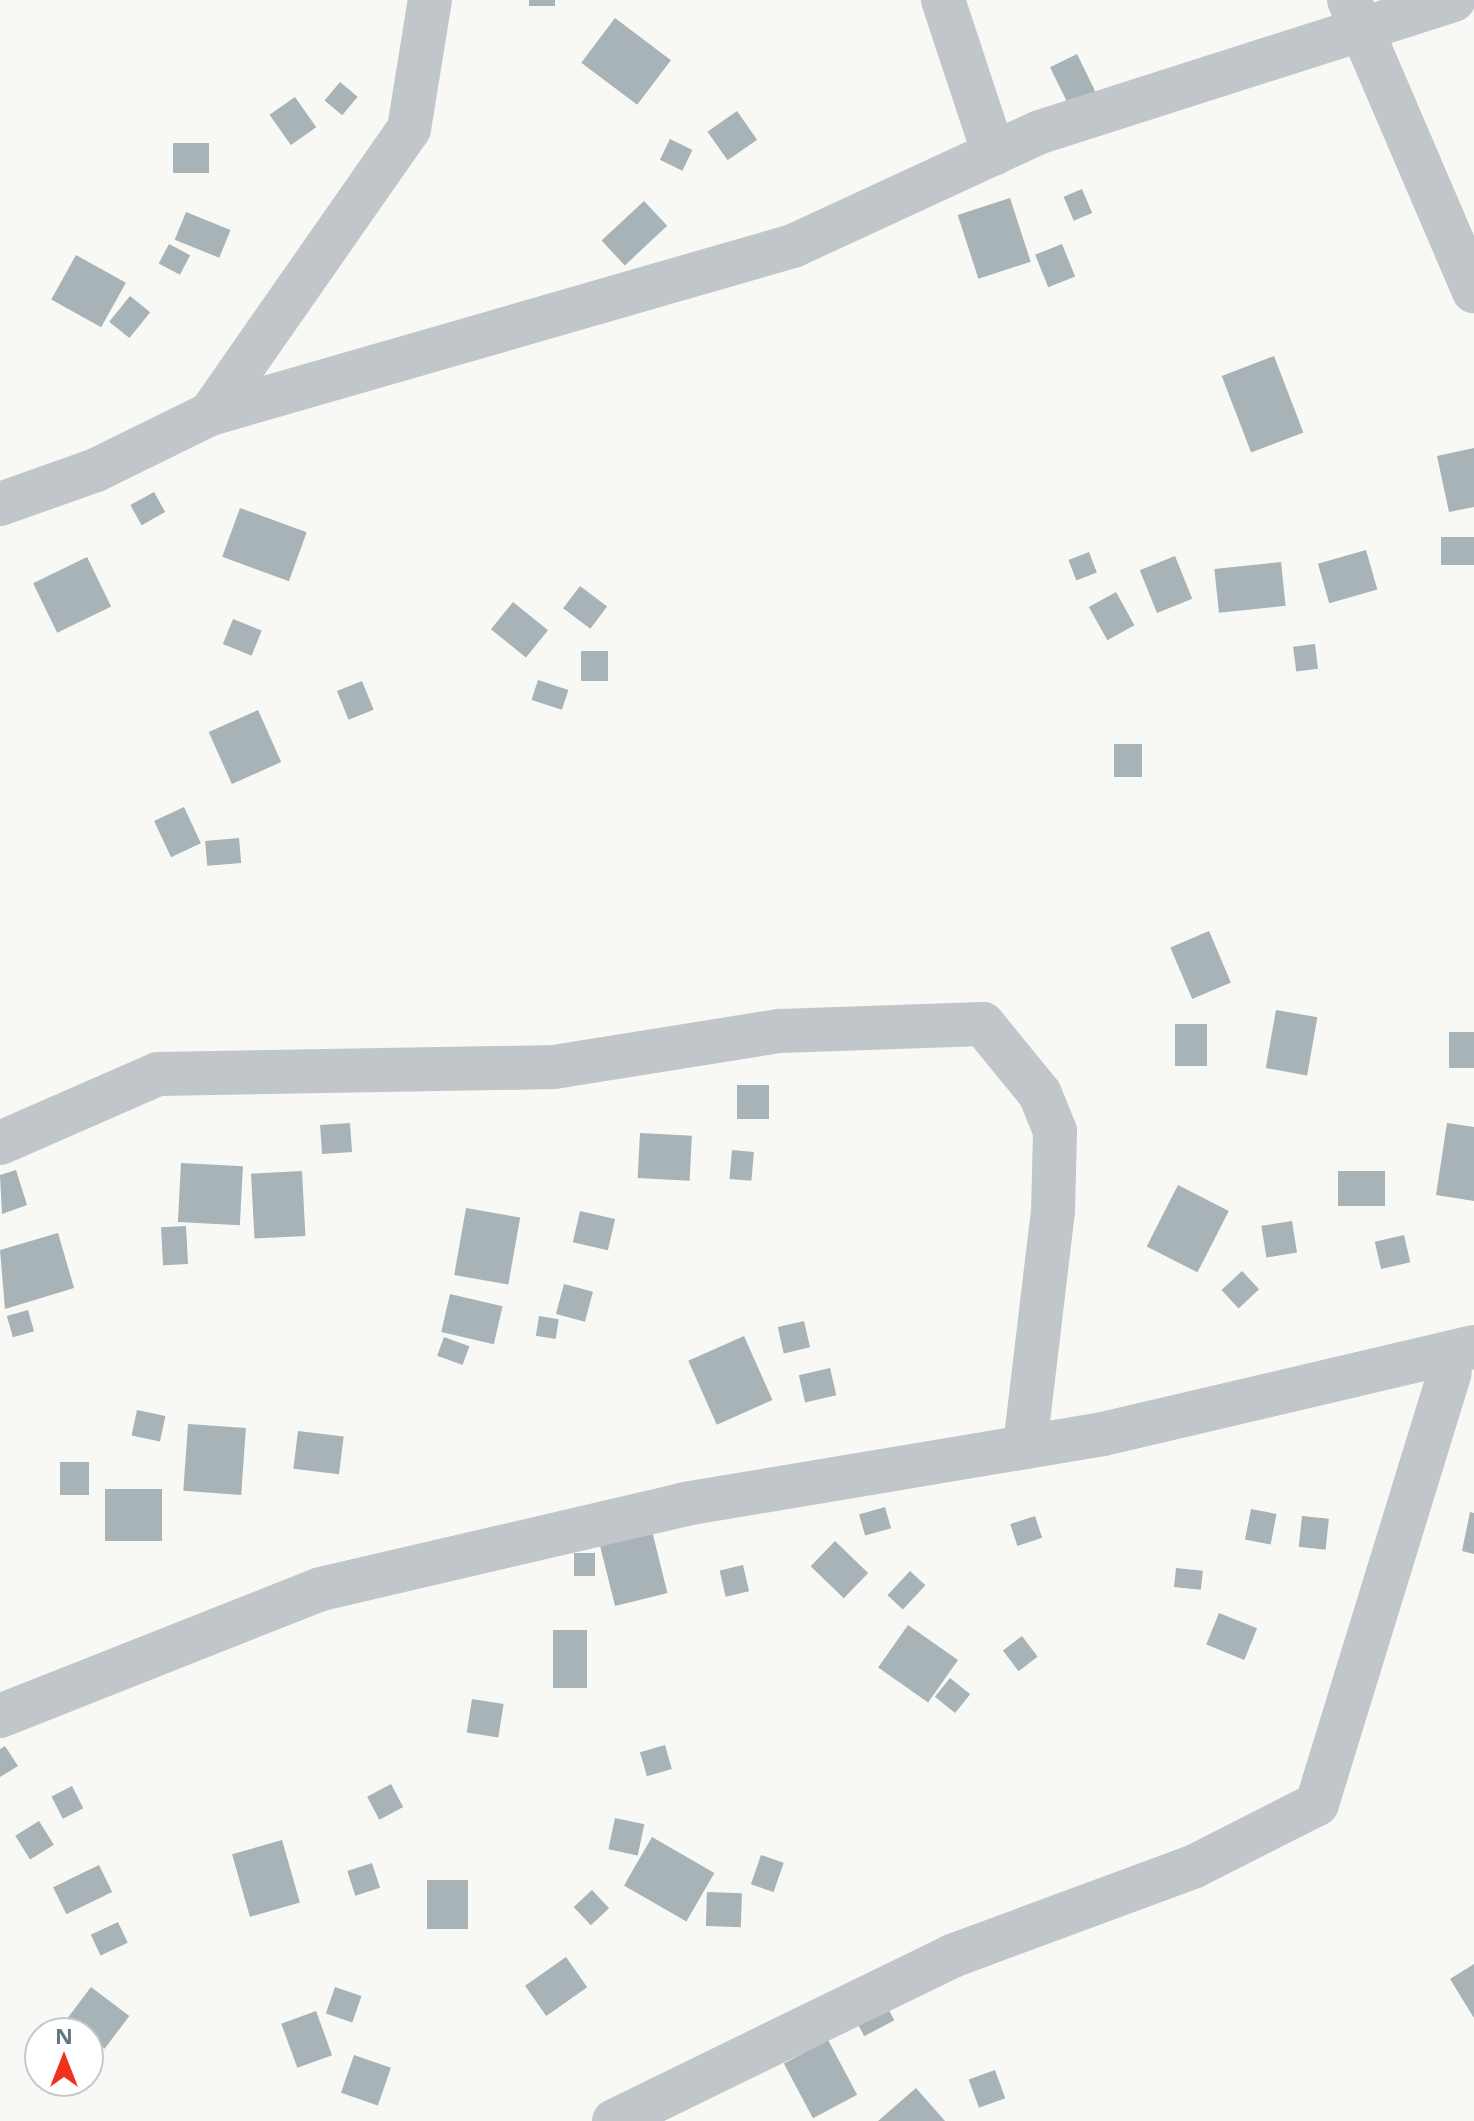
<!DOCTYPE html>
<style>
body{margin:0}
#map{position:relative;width:1474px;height:2121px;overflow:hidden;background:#f8f8f5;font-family:"Open Sans",sans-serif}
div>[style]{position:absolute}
.building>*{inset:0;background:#a7b3b7;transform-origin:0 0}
.minor>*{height:44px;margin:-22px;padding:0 22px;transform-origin:22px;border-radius:22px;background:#c0c6c9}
span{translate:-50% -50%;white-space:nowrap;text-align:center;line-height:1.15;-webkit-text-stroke:8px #fff;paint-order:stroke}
.north{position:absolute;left:24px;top:2017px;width:80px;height:80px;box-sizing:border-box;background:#fff;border:2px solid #c0c9cd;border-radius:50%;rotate:0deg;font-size:22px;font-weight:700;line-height:32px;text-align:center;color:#617882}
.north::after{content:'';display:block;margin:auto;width:28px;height:36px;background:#ed3220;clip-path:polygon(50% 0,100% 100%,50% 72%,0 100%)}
</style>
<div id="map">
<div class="building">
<i style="left:529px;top:0;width:26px;height:6px"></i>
<i style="left:615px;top:18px;width:70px;height:56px;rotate:37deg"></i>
<i style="left:1077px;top:54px;width:50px;height:30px;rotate:64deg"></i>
<i style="left:340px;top:82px;width:23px;height:24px;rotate:40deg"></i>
<i style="left:295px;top:97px;width:37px;height:31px;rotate:55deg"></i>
<i style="left:737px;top:111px;width:35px;height:36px;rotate:55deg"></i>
<i style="left:670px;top:139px;width:25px;height:23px;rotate:26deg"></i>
<i style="left:173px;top:143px;width:36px;height:30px"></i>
<i style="left:1082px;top:189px;width:26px;height:20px;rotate:67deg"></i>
<i style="left:1010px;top:198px;width:67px;height:55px;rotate:72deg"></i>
<i style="left:644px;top:201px;width:34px;height:58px;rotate:47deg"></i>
<i style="left:186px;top:212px;width:48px;height:30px;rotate:22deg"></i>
<i style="left:169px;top:244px;width:24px;height:22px;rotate:28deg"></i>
<i style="left:1062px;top:244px;width:35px;height:29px;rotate:68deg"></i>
<i style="left:76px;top:255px;width:57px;height:51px;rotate:29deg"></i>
<i style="left:130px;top:296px;width:26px;height:33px;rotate:39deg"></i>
<i style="left:1274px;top:356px;width:82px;height:56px;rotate:69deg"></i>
<i style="clip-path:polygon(1474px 448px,1474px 507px,1449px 512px,1437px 456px)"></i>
<i style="left:154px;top:492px;width:23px;height:27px;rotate:61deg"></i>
<i style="left:240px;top:508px;width:71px;height:52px;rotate:20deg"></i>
<i style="left:1474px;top:537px;width:28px;height:33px;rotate:90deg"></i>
<i style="left:1366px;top:550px;width:41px;height:50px;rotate:74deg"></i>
<i style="left:1089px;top:552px;width:22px;height:22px;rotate:69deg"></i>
<i style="left:1175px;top:556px;width:46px;height:38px;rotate:68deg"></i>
<i style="left:87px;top:557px;width:55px;height:60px;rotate:64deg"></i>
<i style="left:1281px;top:562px;width:44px;height:67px;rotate:84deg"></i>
<i style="left:580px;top:586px;width:34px;height:28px;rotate:37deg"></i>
<i style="left:1116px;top:592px;width:38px;height:31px;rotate:61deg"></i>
<i style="left:513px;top:602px;width:45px;height:35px;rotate:39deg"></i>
<i style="left:233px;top:619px;width:31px;height:27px;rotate:22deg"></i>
<i style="left:1315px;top:644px;width:25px;height:22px;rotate:83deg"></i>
<i style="left:581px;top:651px;width:27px;height:30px"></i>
<i style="left:538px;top:680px;width:32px;height:21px;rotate:18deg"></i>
<i style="left:362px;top:681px;width:31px;height:27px;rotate:68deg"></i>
<i style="left:258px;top:710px;width:57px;height:54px;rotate:66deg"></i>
<i style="left:1114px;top:744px;width:28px;height:33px"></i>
<i style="left:184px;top:807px;width:40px;height:33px;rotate:65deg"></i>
<i style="left:239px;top:838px;width:25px;height:34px;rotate:85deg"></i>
<i style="left:1209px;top:931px;width:56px;height:42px;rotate:67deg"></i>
<i style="left:1276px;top:1010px;width:42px;height:59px;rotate:10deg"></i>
<i style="left:1175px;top:1024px;width:32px;height:42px"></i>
<i style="left:1474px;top:1032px;width:36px;height:25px;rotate:90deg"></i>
<i style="left:769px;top:1085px;width:34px;height:32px;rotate:90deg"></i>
<i style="left:350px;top:1123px;width:29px;height:30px;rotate:86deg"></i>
<i style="clip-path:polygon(1447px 1123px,1474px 1127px,1474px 1201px,1436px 1195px)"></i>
<i style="left:640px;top:1133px;width:52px;height:45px;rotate:3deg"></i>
<i style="left:732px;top:1150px;width:22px;height:29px;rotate:5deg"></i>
<i style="left:181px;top:1163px;width:62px;height:59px;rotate:3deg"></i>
<i style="clip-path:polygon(16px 1170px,27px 1205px,2px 1214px,0 1175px)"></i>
<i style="left:302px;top:1171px;width:65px;height:51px;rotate:87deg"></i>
<i style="left:1338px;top:1171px;width:47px;height:35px"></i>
<i style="left:1178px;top:1185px;width:57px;height:69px;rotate:27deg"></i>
<i style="left:466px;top:1208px;width:55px;height:68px;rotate:10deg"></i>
<i style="left:580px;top:1211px;width:36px;height:32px;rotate:13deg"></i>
<i style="left:1292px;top:1221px;width:32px;height:31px;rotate:81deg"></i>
<i style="left:186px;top:1226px;width:38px;height:25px;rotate:87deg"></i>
<i style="clip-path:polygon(58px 1233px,74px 1288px,5px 1309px,0 1250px)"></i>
<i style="left:1404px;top:1235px;width:28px;height:30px;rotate:77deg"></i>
<i style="left:1242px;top:1271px;width:25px;height:28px;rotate:47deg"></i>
<i style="left:564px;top:1284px;width:30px;height:31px;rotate:15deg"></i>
<i style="left:450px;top:1294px;width:54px;height:39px;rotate:13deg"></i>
<i style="left:28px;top:1310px;width:22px;height:22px;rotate:74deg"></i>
<i style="left:539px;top:1316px;width:20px;height:20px;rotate:9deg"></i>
<i style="left:804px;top:1321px;width:27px;height:27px;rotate:77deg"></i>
<i style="left:744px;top:1336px;width:70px;height:61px;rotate:66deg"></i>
<i style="left:444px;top:1337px;width:27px;height:20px;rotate:20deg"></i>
<i style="left:830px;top:1368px;width:28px;height:32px;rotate:77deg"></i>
<i style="left:137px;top:1410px;width:29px;height:26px;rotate:12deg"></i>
<i style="left:188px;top:1424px;width:58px;height:67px;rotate:4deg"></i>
<i style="left:298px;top:1431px;width:46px;height:38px;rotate:7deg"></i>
<i style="left:89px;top:1462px;width:33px;height:29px;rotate:90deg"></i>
<i style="left:105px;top:1489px;width:57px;height:52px"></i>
<i style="left:885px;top:1507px;width:22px;height:27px;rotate:74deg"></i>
<i style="left:1251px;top:1509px;width:26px;height:31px;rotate:11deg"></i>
<i style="clip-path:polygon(1470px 1512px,1474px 1513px,1474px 1554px,1462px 1551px)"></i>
<i style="left:1035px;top:1516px;width:23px;height:26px;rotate:72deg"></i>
<i style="left:1302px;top:1516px;width:27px;height:31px;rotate:6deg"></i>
<i style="left:651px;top:1527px;width:68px;height:54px;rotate:76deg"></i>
<i style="left:835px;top:1541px;width:46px;height:35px;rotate:44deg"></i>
<i style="left:574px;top:1553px;width:21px;height:23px"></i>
<i style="left:743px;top:1565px;width:27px;height:24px;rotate:77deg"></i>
<i style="left:1176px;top:1568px;width:27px;height:19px;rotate:6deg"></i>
<i style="left:910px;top:1571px;width:21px;height:33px;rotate:43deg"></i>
<i style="left:1219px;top:1613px;width:41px;height:34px;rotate:22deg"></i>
<i style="left:908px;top:1625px;width:61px;height:52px;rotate:35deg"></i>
<i style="left:553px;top:1630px;width:34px;height:58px"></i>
<i style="left:1022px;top:1636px;width:26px;height:24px;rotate:53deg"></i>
<i style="left:950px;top:1678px;width:26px;height:24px;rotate:39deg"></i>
<i style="left:472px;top:1699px;width:32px;height:34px;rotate:9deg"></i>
<i style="left:665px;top:1745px;width:25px;height:26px;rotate:74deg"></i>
<i style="clip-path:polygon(5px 1746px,18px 1766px,0 1777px,0 1749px)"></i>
<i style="left:391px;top:1784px;width:26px;height:27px;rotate:62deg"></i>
<i style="left:72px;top:1786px;width:25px;height:23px;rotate:63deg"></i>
<i style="left:615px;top:1818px;width:30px;height:32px;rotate:12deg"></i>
<i style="left:39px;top:1821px;width:28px;height:28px;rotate:58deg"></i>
<i style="left:652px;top:1837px;width:72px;height:56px;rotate:30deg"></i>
<i style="left:282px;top:1840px;width:65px;height:52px;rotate:74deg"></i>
<i style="left:761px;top:1855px;width:24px;height:31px;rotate:19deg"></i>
<i style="left:372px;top:1863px;width:26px;height:26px;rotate:72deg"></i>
<i style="left:99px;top:1865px;width:30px;height:51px;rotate:64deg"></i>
<i style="left:427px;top:1880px;width:41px;height:49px"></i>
<i style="left:592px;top:1890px;width:25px;height:25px;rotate:47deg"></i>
<i style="left:707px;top:1892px;width:35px;height:34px;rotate:2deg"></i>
<i style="left:118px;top:1922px;width:23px;height:30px;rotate:65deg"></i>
<i style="left:566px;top:1957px;width:37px;height:50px;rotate:55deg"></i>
<i style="clip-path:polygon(1474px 1964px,1474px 2018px,1450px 1979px)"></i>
<i style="left:91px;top:1987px;width:48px;height:41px;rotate:37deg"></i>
<i style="left:335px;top:1987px;width:28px;height:28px;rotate:19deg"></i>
<i style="left:883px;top:1999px;width:24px;height:34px;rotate:62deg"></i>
<i style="left:316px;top:2011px;width:47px;height:37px;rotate:70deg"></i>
<i style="left:828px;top:2040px;width:62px;height:50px;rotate:62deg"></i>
<i style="left:354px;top:2055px;width:39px;height:40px;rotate:19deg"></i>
<i style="left:995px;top:2070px;width:30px;height:28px;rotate:70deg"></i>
<i style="clip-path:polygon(916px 2088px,945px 2121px,878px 2121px)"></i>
</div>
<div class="minor">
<i style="left:943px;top:0;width:162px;rotate:71.7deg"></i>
<i style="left:1349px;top:0;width:317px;rotate:66.8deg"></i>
<i style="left:210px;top:414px;width:348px;rotate:-55.1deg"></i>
<i style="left:409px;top:129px;width:131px;rotate:-80.8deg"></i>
<i style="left:0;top:504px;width:102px;rotate:-19.5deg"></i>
<i style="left:96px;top:470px;width:127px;rotate:-26.2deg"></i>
<i style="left:210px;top:414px;width:607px;rotate:-16.08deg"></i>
<i style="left:793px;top:246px;width:272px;rotate:-24.8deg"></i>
<i style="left:1040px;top:132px;width:434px;rotate:-17.7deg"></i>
<i style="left:0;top:1143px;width:172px;rotate:-23.6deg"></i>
<i style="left:158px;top:1074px;width:396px;rotate:-1deg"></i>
<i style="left:554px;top:1067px;width:229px;rotate:-9.1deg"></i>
<i style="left:780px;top:1031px;width:203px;rotate:-2deg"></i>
<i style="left:983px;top:1024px;width:90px;rotate:50.8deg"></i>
<i style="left:1040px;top:1094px;width:40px;rotate:68deg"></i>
<i style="left:1055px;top:1131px;width:80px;rotate:91.4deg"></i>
<i style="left:1053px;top:1211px;width:238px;rotate:96.8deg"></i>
<i style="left:0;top:1716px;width:345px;rotate:-21.6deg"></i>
<i style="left:321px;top:1589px;width:374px;rotate:-13.1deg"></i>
<i style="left:685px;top:1504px;width:424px;rotate:-9.5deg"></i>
<i style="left:1103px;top:1434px;width:381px;rotate:-13.2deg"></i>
<i style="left:614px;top:2121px;width:376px;rotate:-26deg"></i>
<i style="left:952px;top:1956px;width:257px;rotate:-20.3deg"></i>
<i style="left:1193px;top:1867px;width:139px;rotate:-26.9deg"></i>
<i style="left:1317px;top:1804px;width:451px;rotate:-72.9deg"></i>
</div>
<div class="north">N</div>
</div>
